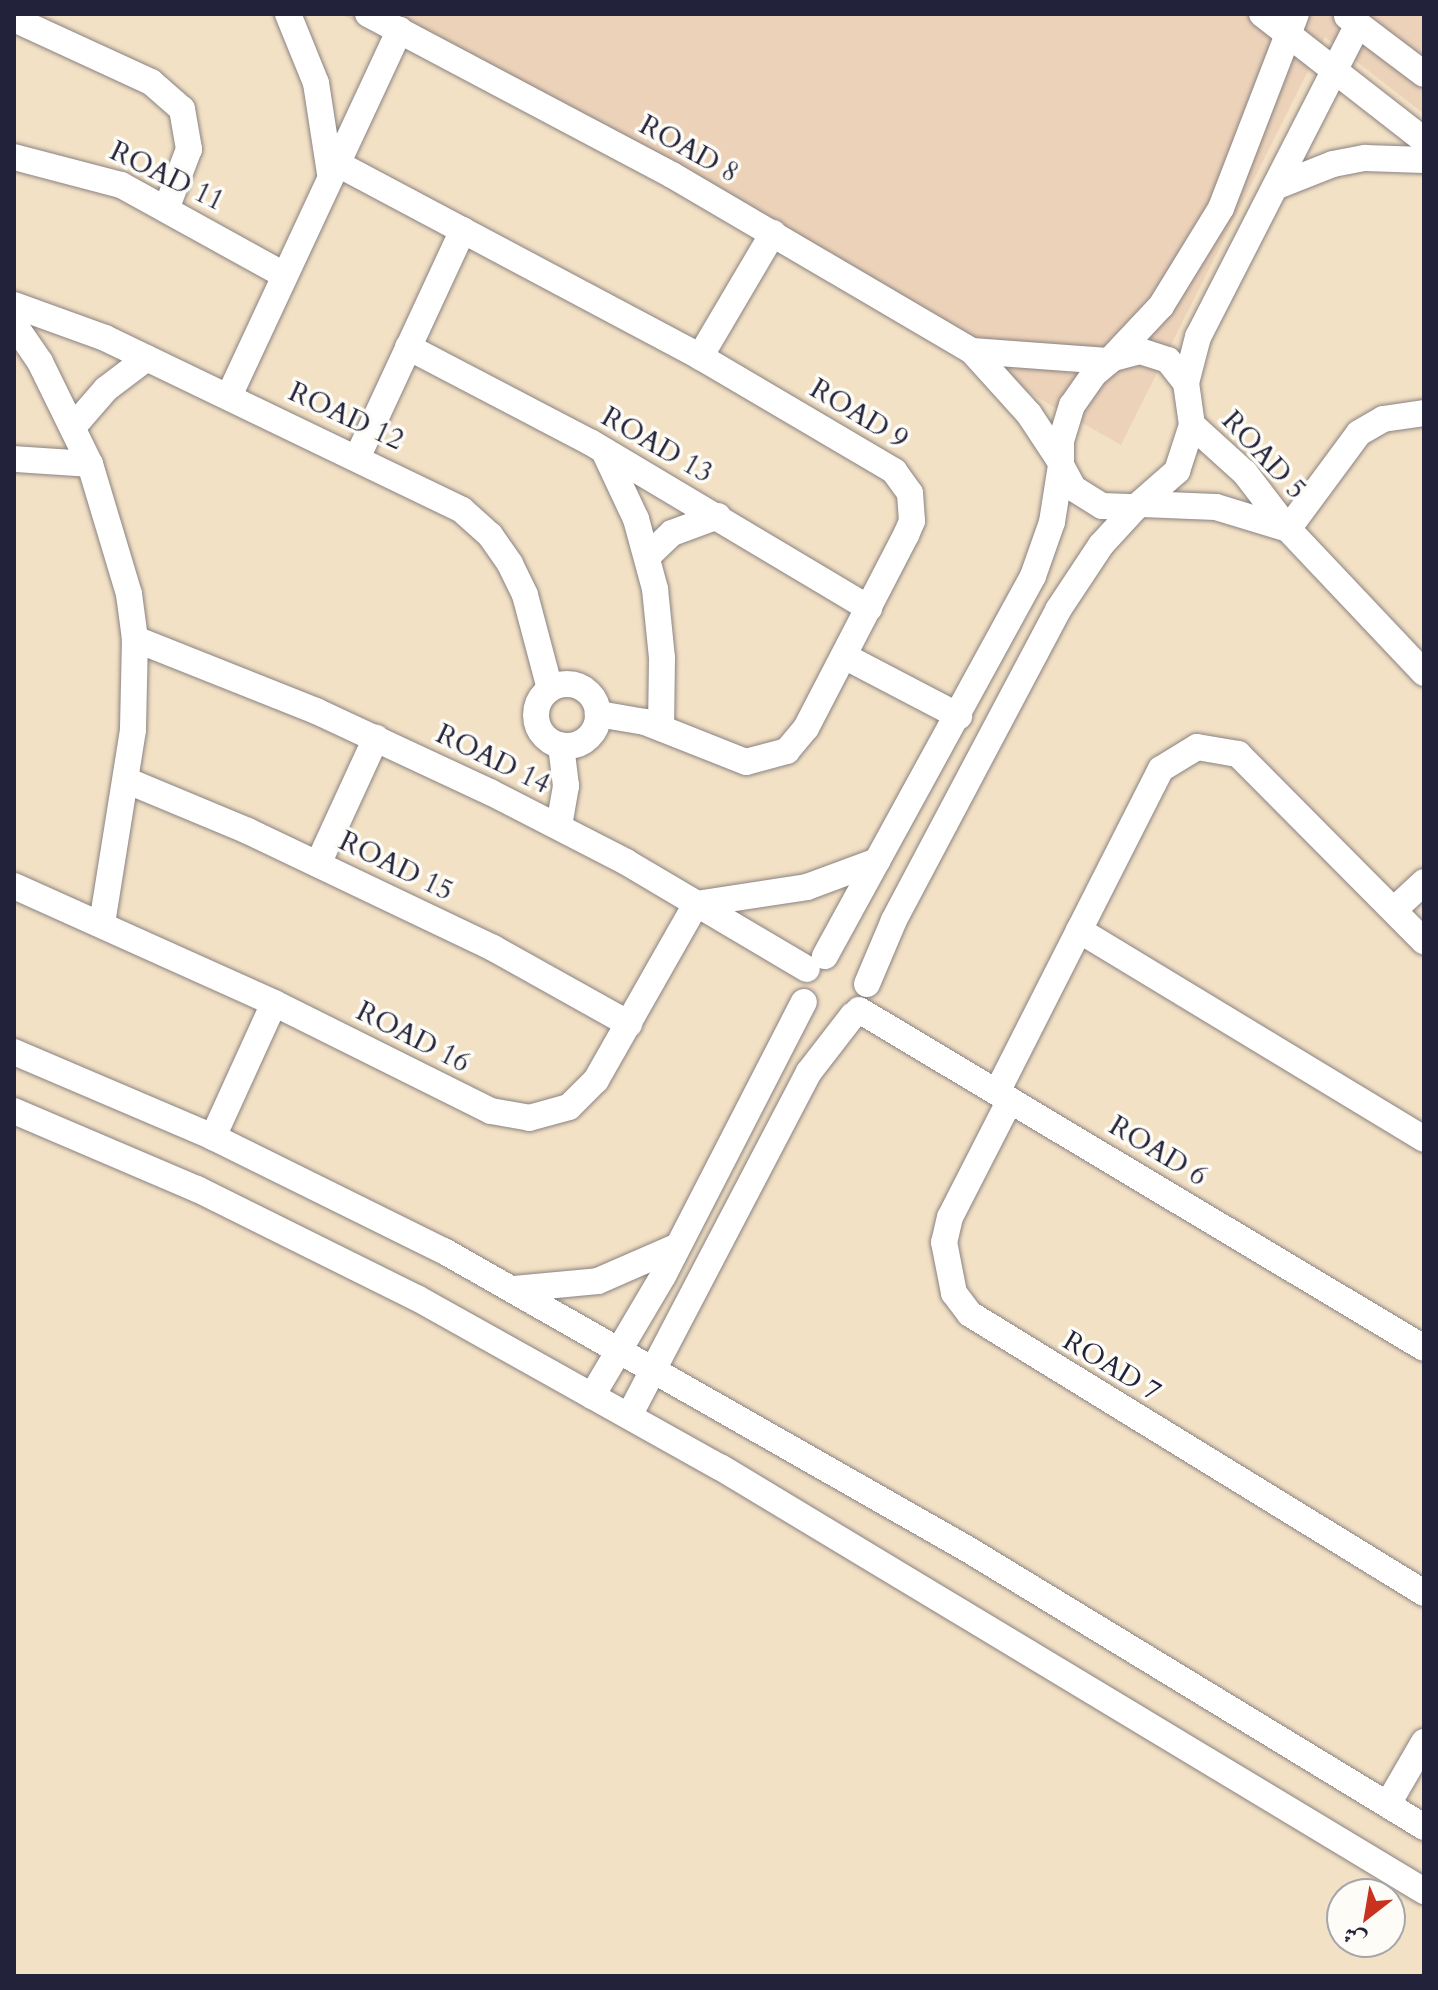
<!DOCTYPE html>
<meta charset="utf-8">
<style>
body{margin:0}
#map{position:relative;width:1438px;height:1990px;overflow:hidden;background:#f3e1c5;font-family:Cardo,Amiri,serif}
div>[style]{position:absolute}
.built>*{inset:0;background:#ecd2b9}
.roads{filter:drop-shadow(0 0 2px #8a8280) drop-shadow(0 0 2px #8a8280)}
.minor>*{height:26px;margin:-13px;padding:0 13px;transform-origin:13px;border-radius:13px;background:#fff}
.minor>.ring{margin:-13px;padding:0;box-sizing:content-box;background:none;border:26px solid #fff;border-radius:50%}
span{translate:-50% -50%;white-space:nowrap;text-align:center;line-height:1.15;-webkit-text-stroke:7px #fdfcf7;paint-order:stroke}
.street-label{font-size:28px;color:#22223b}
.frame{position:absolute;inset:0;border:16px solid #22223b;pointer-events:none}
.north{position:absolute;left:1326px;top:1878px;width:80px;height:80px;box-sizing:border-box;background:#fdfcf7;border:2px solid #a5a5ac;border-radius:50%;rotate:211deg;font-size:22px;font-weight:700;line-height:32px;text-align:center;color:#22223b}
.north::after{content:'';display:block;margin:auto;width:28px;height:36px;background:#c8321e;clip-path:polygon(50% 0,100% 100%,50% 72%,0 100%)}
</style>
<div id="map">
<div class="built">
<i style="clip-path:polygon(340px 14px,1424px 14px,1424px 114px,1325px 37px,1121px 445px,507px 95px)"></i>
</div>
<div class="roads">
<div class="minor">
<i style="left:288px;top:14px;width:74px;rotate:67.9deg"></i>
<i style="left:316px;top:83px;width:91px;rotate:81.2deg"></i>
<i style="left:368px;top:14px;width:344px;rotate:27.9deg"></i>
<i style="left:672px;top:175px;width:348px;rotate:30.4deg"></i>
<i style="left:972px;top:351px;width:85px;rotate:47.9deg"></i>
<i style="left:1029px;top:414px;width:56px;rotate:56.6deg"></i>
<i style="left:1262px;top:14px;width:205px;rotate:37.9deg"></i>
<i style="left:1347px;top:16px;width:96px;rotate:37deg"></i>
<i style="left:14px;top:19px;width:151px;rotate:24.7deg"></i>
<i style="left:151px;top:82px;width:41px;rotate:41.1deg"></i>
<i style="left:182px;top:109px;width:41px;rotate:80.1deg"></i>
<i style="left:189px;top:149px;width:62px;rotate:110.8deg"></i>
<i style="left:14px;top:157px;width:111px;rotate:14.7deg"></i>
<i style="left:121px;top:185px;width:186px;rotate:28.9deg"></i>
<i style="left:336px;top:163px;width:417px;rotate:28deg"></i>
<i style="left:704px;top:359px;width:221px;rotate:30.5deg"></i>
<i style="left:894px;top:471px;width:27px;rotate:54deg"></i>
<i style="left:910px;top:493px;width:28px;rotate:86deg"></i>
<i style="left:912px;top:521px;width:15px;rotate:113deg"></i>
<i style="left:906px;top:535px;width:217px;rotate:117.4deg"></i>
<i style="left:806px;top:728px;width:30px;rotate:130deg"></i>
<i style="left:787px;top:751px;width:42px;rotate:165deg"></i>
<i style="left:746px;top:762px;width:109px;rotate:-158.4deg"></i>
<i style="left:645px;top:722px;width:48px;rotate:-170.3deg"></i>
<i style="left:1275px;top:187px;width:62px;rotate:-21.6deg"></i>
<i style="left:1333px;top:164px;width:33px;rotate:-11deg"></i>
<i style="left:1365px;top:158px;width:59px;rotate:1.9deg"></i>
<i style="left:14px;top:305px;width:97px;rotate:19.9deg"></i>
<i style="left:105px;top:338px;width:396px;rotate:25.7deg"></i>
<i style="left:462px;top:510px;width:38px;rotate:42deg"></i>
<i style="left:490px;top:535px;width:35px;rotate:55deg"></i>
<i style="left:510px;top:564px;width:34px;rotate:64deg"></i>
<i style="left:525px;top:595px;width:97px;rotate:75.1deg"></i>
<i style="left:14px;top:324px;width:46px;rotate:55.6deg"></i>
<i style="left:40px;top:362px;width:114px;rotate:63.9deg"></i>
<i style="left:90px;top:464px;width:136px;rotate:73.3deg"></i>
<i style="left:129px;top:594px;width:45px;rotate:82.4deg"></i>
<i style="left:135px;top:639px;width:91px;rotate:91.3deg"></i>
<i style="left:133px;top:730px;width:196px;rotate:99.1deg"></i>
<i style="left:408px;top:347px;width:205px;rotate:27.6deg"></i>
<i style="left:590px;top:442px;width:325px;rotate:30.8deg"></i>
<i style="left:972px;top:351px;width:136px;rotate:4.2deg"></i>
<i style="left:1114px;top:356px;width:69px;rotate:-46.8deg"></i>
<i style="left:1161px;top:306px;width:115px;rotate:-58.5deg"></i>
<i style="left:1221px;top:208px;width:208px;rotate:-68.9deg"></i>
<i style="left:700px;top:357px;width:144px;rotate:-59.5deg"></i>
<i style="left:1186px;top:383px;width:29px;rotate:-128deg"></i>
<i style="left:1168px;top:360px;width:29px;rotate:-162deg"></i>
<i style="left:1140px;top:351px;width:28px;rotate:165deg"></i>
<i style="left:1113px;top:358px;width:25px;rotate:140deg"></i>
<i style="left:1094px;top:374px;width:38px;rotate:125deg"></i>
<i style="left:1072px;top:405px;width:39px;rotate:107deg"></i>
<i style="left:1061px;top:442px;width:23px;rotate:90deg"></i>
<i style="left:1061px;top:465px;width:26px;rotate:62deg"></i>
<i style="left:1073px;top:488px;width:34px;rotate:32deg"></i>
<i style="left:1102px;top:506px;width:34px;rotate:2deg"></i>
<i style="left:1136px;top:507px;width:55px;rotate:-41.3deg"></i>
<i style="left:1177px;top:471px;width:48px;rotate:-71.9deg"></i>
<i style="left:1192px;top:425px;width:42px;rotate:-98.1deg"></i>
<i style="left:1186px;top:383px;width:48px;rotate:-75.4deg"></i>
<i style="left:1198px;top:337px;width:352px;rotate:-62.9deg"></i>
<i style="left:229px;top:396px;width:404px;rotate:-65deg"></i>
<i style="left:1192px;top:425px;width:72px;rotate:42.2deg"></i>
<i style="left:1245px;top:473px;width:71px;rotate:52.5deg"></i>
<i style="left:1288px;top:529px;width:198px;rotate:46.6deg"></i>
<i style="left:73px;top:427px;width:50px;rotate:-49deg"></i>
<i style="left:106px;top:389px;width:51px;rotate:-37.1deg"></i>
<i style="left:604px;top:451px;width:75px;rotate:64.8deg"></i>
<i style="left:636px;top:519px;width:73px;rotate:74.8deg"></i>
<i style="left:655px;top:589px;width:69px;rotate:84.2deg"></i>
<i style="left:662px;top:658px;width:70px;rotate:90.8deg"></i>
<i style="left:358px;top:456px;width:249px;rotate:-65.1deg"></i>
<i style="left:14px;top:459px;width:76px;rotate:3.8deg"></i>
<i style="left:1142px;top:504px;width:74px;rotate:2.3deg"></i>
<i style="left:1216px;top:507px;width:75px;rotate:17deg"></i>
<i style="left:1288px;top:529px;width:119px;rotate:-53.5deg"></i>
<i style="left:1359px;top:433px;width:28px;rotate:-30deg"></i>
<i style="left:1383px;top:419px;width:41px;rotate:-8.3deg"></i>
<i style="left:648px;top:556px;width:33px;rotate:-44deg"></i>
<i style="left:672px;top:533px;width:49px;rotate:-20.3deg"></i>
<i style="left:135px;top:639px;width:195px;rotate:21.7deg"></i>
<i style="left:316px;top:711px;width:192px;rotate:25deg"></i>
<i style="left:490px;top:792px;width:153px;rotate:27.2deg"></i>
<i style="left:626px;top:862px;width:210px;rotate:30.6deg"></i>
<i style="left:844px;top:656px;width:130px;rotate:27.6deg"></i>
<i class="ring" style="left:536px;top:684px;width:36px;height:36px"></i>
<i style="left:128px;top:781px;width:130px;rotate:22.6deg"></i>
<i style="left:248px;top:831px;width:272px;rotate:25.5deg"></i>
<i style="left:493px;top:948px;width:156px;rotate:29.2deg"></i>
<i style="left:559px;top:826px;width:41px;rotate:-80.1deg"></i>
<i style="left:566px;top:786px;width:41px;rotate:-97deg"></i>
<i style="left:318px;top:864px;width:139px;rotate:-65.3deg"></i>
<i style="left:14px;top:886px;width:285px;rotate:24.2deg"></i>
<i style="left:274px;top:1003px;width:242px;rotate:26.5deg"></i>
<i style="left:491px;top:1111px;width:39px;rotate:10deg"></i>
<i style="left:529px;top:1118px;width:41px;rotate:-15.4deg"></i>
<i style="left:569px;top:1107px;width:38px;rotate:-45deg"></i>
<i style="left:596px;top:1080px;width:202px;rotate:-60.4deg"></i>
<i style="left:696px;top:904px;width:112px;rotate:-8.7deg"></i>
<i style="left:807px;top:887px;width:75px;rotate:-20.4deg"></i>
<i style="left:1394px;top:910px;width:41px;rotate:-43deg"></i>
<i style="left:1079px;top:930px;width:403px;rotate:31.2deg"></i>
<i style="left:825px;top:956px;width:433px;rotate:-61.3deg"></i>
<i style="left:1033px;top:576px;width:57px;rotate:-70.6deg"></i>
<i style="left:1052px;top:522px;width:58px;rotate:-81deg"></i>
<i style="left:867px;top:984px;width:69px;rotate:-67.1deg"></i>
<i style="left:894px;top:920px;width:351px;rotate:-62.1deg"></i>
<i style="left:1058px;top:610px;width:78px;rotate:-56.5deg"></i>
<i style="left:1101px;top:545px;width:52px;rotate:-47.4deg"></i>
<i style="left:859px;top:1010px;width:658px;rotate:30.89deg"></i>
<i style="left:14px;top:1052px;width:216px;rotate:23.1deg"></i>
<i style="left:213px;top:1137px;width:258px;rotate:26.3deg"></i>
<i style="left:444px;top:1251px;width:604px;rotate:29.66deg"></i>
<i style="left:969px;top:1550px;width:533px;rotate:31.33deg"></i>
<i style="left:997px;top:1092px;width:362px;rotate:-63.1deg"></i>
<i style="left:1161px;top:769px;width:42px;rotate:-31.4deg"></i>
<i style="left:1197px;top:747px;width:42px;rotate:9.7deg"></i>
<i style="left:1238px;top:754px;width:264px;rotate:45.2deg"></i>
<i style="left:1010px;top:1100px;width:131px;rotate:117.1deg"></i>
<i style="left:950px;top:1217px;width:26px;rotate:103deg"></i>
<i style="left:944px;top:1242px;width:52px;rotate:78.9deg"></i>
<i style="left:954px;top:1293px;width:26px;rotate:53deg"></i>
<i style="left:970px;top:1314px;width:533px;rotate:31.57deg"></i>
<i style="left:14px;top:1111px;width:199px;rotate:23.1deg"></i>
<i style="left:197px;top:1189px;width:246px;rotate:26.4deg"></i>
<i style="left:417px;top:1298px;width:347px;rotate:29.2deg"></i>
<i style="left:720px;top:1467px;width:822px;rotate:31.06deg"></i>
<i style="left:213px;top:1137px;width:147px;rotate:-65.5deg"></i>
<i style="left:514px;top:1289px;width:84px;rotate:-5.4deg"></i>
<i style="left:598px;top:1281px;width:87px;rotate:-23.6deg"></i>
<i style="left:592px;top:1396px;width:139px;rotate:-59.4deg"></i>
<i style="left:663px;top:1276px;width:308px;rotate:-62.8deg"></i>
<i style="left:629px;top:1416px;width:388px;rotate:-62.4deg"></i>
<i style="left:809px;top:1072px;width:72px;rotate:-52.3deg"></i>
<i style="left:1388px;top:1804px;width:72px;rotate:-59.9deg"></i>
</div>
</div>
<div class="street-label">
<span style="left:689px;top:149px;rotate:29deg">ROAD 8</span>
<span style="left:167px;top:176px;rotate:26deg">ROAD 11</span>
<span style="left:859px;top:414px;rotate:31deg">ROAD 9</span>
<span style="left:346px;top:416px;rotate:25deg">ROAD 12</span>
<span style="left:657px;top:445px;rotate:30deg">ROAD 13</span>
<span style="left:1264px;top:455px;rotate:47deg">ROAD 5</span>
<span style="left:493px;top:759px;rotate:26deg">ROAD 14</span>
<span style="left:396px;top:866px;rotate:26deg">ROAD 15</span>
<span style="left:413px;top:1037px;rotate:27deg">ROAD 16</span>
<span style="left:1158px;top:1151px;rotate:31deg">ROAD 6</span>
<span style="left:1112px;top:1366px;rotate:31deg">ROAD 7</span>
</div>
<div class="frame"></div>
<div class="north">ش</div>
</div>
